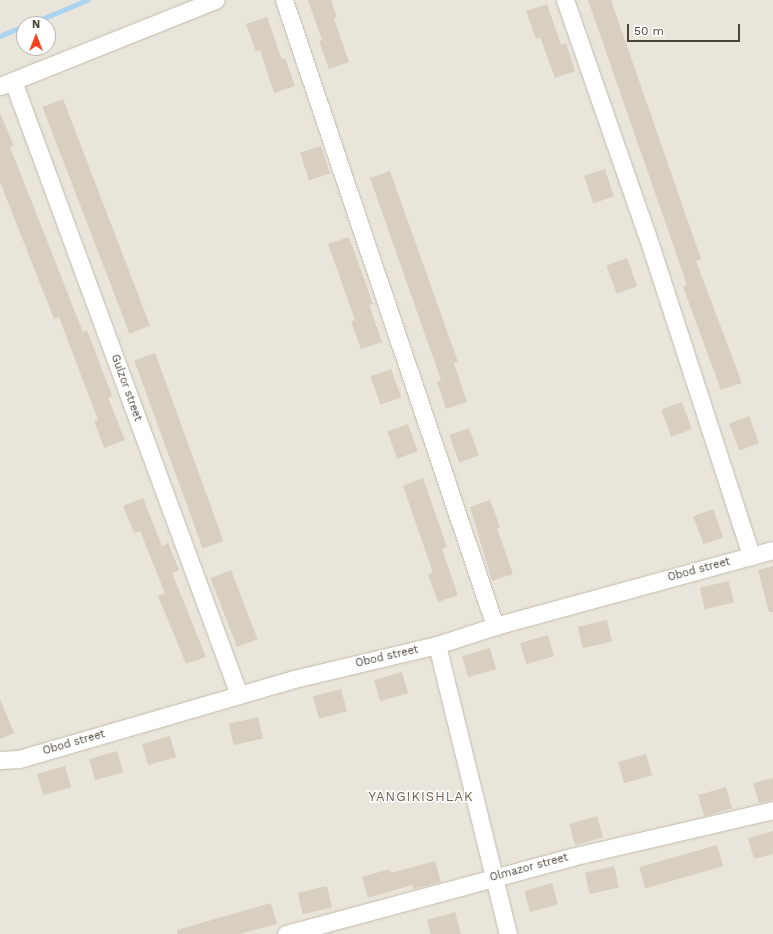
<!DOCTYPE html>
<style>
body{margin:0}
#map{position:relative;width:773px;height:934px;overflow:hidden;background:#f6f3ec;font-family:"Work Sans",sans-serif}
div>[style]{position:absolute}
.residential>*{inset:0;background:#eae5da}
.stream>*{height:4.5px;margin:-2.25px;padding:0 2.25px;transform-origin:2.25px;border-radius:2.25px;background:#a9d4f2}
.building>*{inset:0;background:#d8cfc1;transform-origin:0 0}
.roads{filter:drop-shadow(0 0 1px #c2bbae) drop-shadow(0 0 1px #c2bbae)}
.minor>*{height:17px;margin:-8.5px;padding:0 8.5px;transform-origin:8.5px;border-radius:8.5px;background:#fff}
span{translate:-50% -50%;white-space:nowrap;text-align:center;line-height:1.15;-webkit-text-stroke:3px #fff;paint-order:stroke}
.street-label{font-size:11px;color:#4b4439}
.quarter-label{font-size:13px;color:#6e6250;letter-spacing:1px}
.north{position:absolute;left:16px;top:16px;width:40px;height:40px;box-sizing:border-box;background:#fff;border:1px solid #b7b4b0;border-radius:50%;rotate:0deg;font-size:11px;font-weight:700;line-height:16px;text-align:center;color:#4b4439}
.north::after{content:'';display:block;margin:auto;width:14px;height:18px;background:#fc3f1d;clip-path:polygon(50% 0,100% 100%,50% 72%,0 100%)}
.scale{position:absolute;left:627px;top:24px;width:113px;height:18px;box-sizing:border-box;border:2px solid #4b4439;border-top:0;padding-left:5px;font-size:12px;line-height:14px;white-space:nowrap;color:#4b4439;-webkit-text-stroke:3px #fff;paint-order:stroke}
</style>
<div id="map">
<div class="residential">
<i style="clip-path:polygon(evenodd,0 0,773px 0,773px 934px,0 934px,0 0,24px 24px,48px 24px,48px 48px,24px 48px,24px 24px)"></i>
</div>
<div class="stream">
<i style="left:30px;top:24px;width:62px;rotate:-22.8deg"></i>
<i style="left:0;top:36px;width:26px;rotate:-23deg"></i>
</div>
<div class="building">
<i style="clip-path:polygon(308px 0,331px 0,337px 18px,334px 19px,349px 62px,329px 69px,319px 41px,322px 40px)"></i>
<i style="clip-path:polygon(588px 0,611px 0,701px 259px,696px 261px,742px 383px,721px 390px,683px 287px,687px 285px)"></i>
<i style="clip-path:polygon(547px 4px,561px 45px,566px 43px,575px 71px,555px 78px,540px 37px,536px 39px,526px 11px)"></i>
<i style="clip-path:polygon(267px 17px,282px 60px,285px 58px,295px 86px,274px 93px,260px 50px,256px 52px,246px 24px)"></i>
<i style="left:63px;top:99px;width:243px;height:22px;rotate:69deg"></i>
<i style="clip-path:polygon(0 113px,14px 146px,10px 147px,83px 332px,87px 330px,112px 396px,108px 398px,125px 440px,104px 448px,94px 421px,98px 420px,59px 317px,54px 319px,0 182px)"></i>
<i style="left:321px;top:146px;width:29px;height:22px;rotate:72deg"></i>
<i style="left:605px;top:169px;width:29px;height:22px;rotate:72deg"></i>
<i style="clip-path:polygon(390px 171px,458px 362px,454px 363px,467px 402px,446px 409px,437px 382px,441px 380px,370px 178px)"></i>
<i style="clip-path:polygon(349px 237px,373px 304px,369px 305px,382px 342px,361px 349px,351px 321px,355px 320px,328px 244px)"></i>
<i style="left:627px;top:258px;width:30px;height:22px;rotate:70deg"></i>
<i style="left:155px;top:353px;width:200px;height:22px;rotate:70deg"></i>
<i style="left:391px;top:369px;width:30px;height:22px;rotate:70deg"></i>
<i style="left:682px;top:402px;width:29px;height:22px;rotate:70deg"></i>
<i style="left:749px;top:416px;width:29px;height:21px;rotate:70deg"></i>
<i style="left:408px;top:424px;width:29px;height:22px;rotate:70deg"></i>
<i style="left:469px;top:428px;width:29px;height:21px;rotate:70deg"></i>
<i style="clip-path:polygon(423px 478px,447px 547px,442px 549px,458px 595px,438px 602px,428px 575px,433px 573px,403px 486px)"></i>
<i style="clip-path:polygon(143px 498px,162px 546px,168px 543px,179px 570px,172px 573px,206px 657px,186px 664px,158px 596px,165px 593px,140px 531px,134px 533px,123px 506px)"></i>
<i style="clip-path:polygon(490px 500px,500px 527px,497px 528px,513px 574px,492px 581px,470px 507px)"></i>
<i style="left:713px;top:509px;width:30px;height:21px;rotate:70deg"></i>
<i style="clip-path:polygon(773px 566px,773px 612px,769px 612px,758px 570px)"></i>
<i style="left:231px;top:570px;width:74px;height:22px;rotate:69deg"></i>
<i style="left:729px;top:581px;width:22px;height:30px;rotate:77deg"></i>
<i style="left:607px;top:620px;width:22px;height:30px;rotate:77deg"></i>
<i style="left:548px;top:635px;width:22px;height:29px;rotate:74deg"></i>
<i style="left:490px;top:648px;width:22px;height:29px;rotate:74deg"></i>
<i style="left:402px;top:672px;width:22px;height:29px;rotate:74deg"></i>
<i style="left:341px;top:689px;width:23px;height:29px;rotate:75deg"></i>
<i style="clip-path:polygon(0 699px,14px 733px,0 739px)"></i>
<i style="left:258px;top:717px;width:22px;height:30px;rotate:77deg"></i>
<i style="left:170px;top:736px;width:22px;height:29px;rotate:74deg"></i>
<i style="left:117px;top:751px;width:22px;height:29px;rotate:74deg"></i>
<i style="left:646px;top:754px;width:22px;height:29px;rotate:74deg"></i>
<i style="left:65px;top:766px;width:22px;height:29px;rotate:74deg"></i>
<i style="clip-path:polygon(773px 778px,773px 800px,759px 803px,753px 783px)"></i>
<i style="left:726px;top:787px;width:22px;height:29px;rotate:74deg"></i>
<i style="left:597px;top:816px;width:22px;height:29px;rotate:74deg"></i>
<i style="clip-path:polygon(773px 831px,773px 854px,754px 859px,748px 838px)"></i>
<i style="left:717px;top:845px;width:22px;height:81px;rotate:74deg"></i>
<i style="clip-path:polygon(435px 861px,441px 882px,413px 889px,412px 885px,368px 898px,362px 877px,390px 869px,391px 873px)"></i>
<i style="left:614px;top:866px;width:22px;height:30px;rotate:77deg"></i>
<i style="left:552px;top:883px;width:22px;height:29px;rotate:74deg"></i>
<i style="left:327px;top:886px;width:22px;height:30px;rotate:77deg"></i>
<i style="clip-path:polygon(271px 903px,277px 924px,239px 934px,177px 934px,177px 930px)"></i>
<i style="clip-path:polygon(455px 912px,461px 934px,431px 934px,427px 920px)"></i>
</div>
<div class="roads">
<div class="minor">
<i style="left:284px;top:0;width:661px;rotate:71.37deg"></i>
<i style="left:565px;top:0;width:246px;rotate:70.8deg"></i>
<i style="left:646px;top:232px;width:341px;rotate:72deg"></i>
<i style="left:13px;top:81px;width:654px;rotate:69.79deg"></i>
<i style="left:0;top:86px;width:232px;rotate:-21.8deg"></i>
<i style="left:437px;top:645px;width:298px;rotate:76.2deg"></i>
<i style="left:0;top:760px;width:19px;rotate:-3deg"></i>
<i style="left:19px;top:759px;width:286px;rotate:-16.2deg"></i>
<i style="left:294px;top:679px;width:147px;rotate:-13.4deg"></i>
<i style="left:437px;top:645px;width:61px;rotate:-18.1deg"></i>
<i style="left:495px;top:626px;width:288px;rotate:-15.3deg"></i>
<i style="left:286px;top:934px;width:295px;rotate:-15.1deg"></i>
<i style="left:571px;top:857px;width:207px;rotate:-13.1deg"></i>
</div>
</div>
<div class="street-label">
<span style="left:126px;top:388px;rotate:70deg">Gulzor street</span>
<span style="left:699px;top:570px;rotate:-15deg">Obod street</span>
<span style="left:387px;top:657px;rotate:-13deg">Obod street</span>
<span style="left:74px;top:743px;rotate:-16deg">Obod street</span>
<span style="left:529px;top:868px;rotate:-15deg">Olmazor street</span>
</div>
<div class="quarter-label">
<span style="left:421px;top:797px">YANGIKISHLAK</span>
</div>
<div class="north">N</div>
<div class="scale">50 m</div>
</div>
